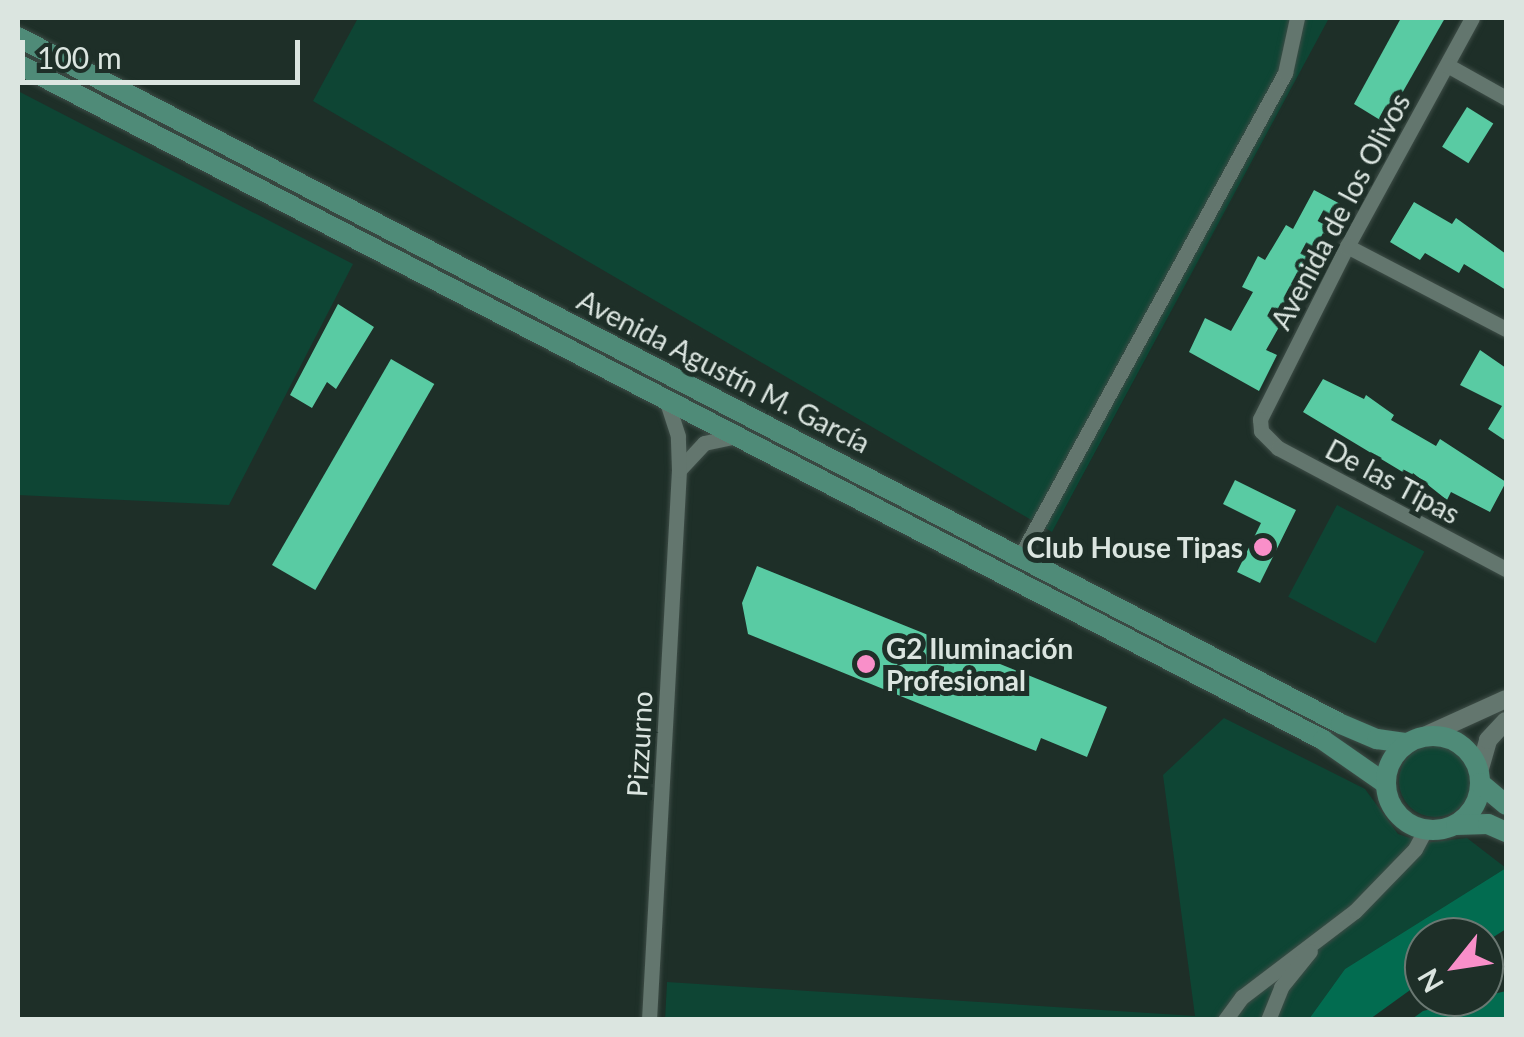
<!DOCTYPE html>
<meta charset="utf-8">
<style>
body{margin:0}
#map{position:relative;width:1524px;height:1037px;overflow:hidden;background:#1e2f28;font-family:Lato,sans-serif}
div>[style]{position:absolute}
.green>*{inset:0;background:#0e4534;transform-origin:0 0}
.round{border-radius:50%}
.water>*{inset:0;background:#026c50}
.building>*{inset:0;background:#59cba3;transform-origin:0 0}
.roads{filter:drop-shadow(0 0 2px #3e4d47) drop-shadow(0 0 2px #3e4d47)}
.minor>*{height:15px;margin:-7.5px;padding:0 7.5px;transform-origin:7.5px;border-radius:7.5px;background:#63766e}
.tertiary>*{height:18px;margin:-9px;padding:0 9px;transform-origin:9px;border-radius:9px;background:#63766e}
.secondary>*{height:20px;margin:-10px;padding:0 10px;transform-origin:10px;border-radius:10px;background:#4f8b78}
.secondary>.ring{margin:-10px;padding:0;box-sizing:content-box;background:none;border:20px solid #4f8b78;border-radius:50%}
.dots>*{width:28px;height:28px;translate:-50% -50%;box-sizing:border-box;border:5px solid #1e2f28;border-radius:50%}
span{translate:-50% -50%;white-space:nowrap;text-align:center;line-height:1.15;-webkit-text-stroke:10px #1e2f28;paint-order:stroke}
.street-label{font-size:28px;color:#dbe5e0}
.poi-label{font-size:28px;color:#dbe5e0;font-weight:700}
.right{translate:-100% -50%;text-align:right}
.left{translate:0 -50%;text-align:left}
.frame{position:absolute;inset:0;border:20px solid #dbe5e0;pointer-events:none}
.north{position:absolute;left:1404px;top:917px;width:100px;height:100px;box-sizing:border-box;background:#1e2f28;border:2px solid #6a7872;border-radius:50%;rotate:240deg;font-size:28px;font-weight:700;line-height:40px;text-align:center;color:#dbe5e0}
.north::after{content:'';display:block;margin:auto;width:35px;height:45px;background:#f98fc9;clip-path:polygon(50% 0,100% 100%,50% 72%,0 100%)}
.scale{position:absolute;left:20px;top:40px;width:280px;height:45px;box-sizing:border-box;border:5px solid #dbe5e0;border-top:0;padding-left:12px;font-size:30px;line-height:35px;white-space:nowrap;color:#dbe5e0;-webkit-text-stroke:8px #1e2f28;paint-order:stroke}
</style>
<div id="map">
<div class="green">
<i style="clip-path:polygon(358px 18px,1329px 18px,1052px 532px,313px 101px)"></i>
<i style="clip-path:polygon(18px 91px,353px 264px,229px 505px,18px 495px)"></i>
<i style="left:1337px;top:505px;width:99px;height:104px;rotate:28deg"></i>
<i style="clip-path:polygon(1224px 718px,1365px 789px,1398px 834px,1424px 843px,1467px 838px,1506px 868px,1345px 969px,1309px 1019px,665px 1020px,667px 982px,1195px 1016px,1163px 775px)"></i>
<i class="round" style="left:1399px;top:745px;width:72px;height:72px"></i>
</div>
<div class="water">
<i style="clip-path:polygon(1506px 868px,1506px 929px,1484px 943px,1484px 937px,1424px 937px,1424px 980px,1370px 1019px,1309px 1019px,1345px 969px)"></i>
<i style="clip-path:polygon(1506px 991px,1506px 1019px,1412px 1019px,1423px 1011px)"></i>
</div>
<div class="building">
<i style="clip-path:polygon(1401px 18px,1445px 18px,1385px 123px,1354px 104px)"></i>
<i style="left:1467px;top:107px;width:31px;height:47px;rotate:32deg"></i>
<i style="clip-path:polygon(1314px 190px,1346px 207px,1328px 236px,1323px 233px,1280px 318px,1283px 320px,1266px 350px,1277px 355px,1259px 391px,1189px 352px,1205px 318px,1231px 331px,1253px 292px,1242px 287px,1258px 256px,1265px 260px,1286px 225px,1293px 229px)"></i>
<i style="clip-path:polygon(1414px 202px,1452px 224px,1456px 218px,1506px 254px,1506px 290px,1464px 264px,1459px 273px,1425px 253px,1420px 260px,1390px 242px)"></i>
<i style="clip-path:polygon(338px 304px,374px 327px,336px 389px,327px 382px,312px 408px,290px 395px)"></i>
<i style="clip-path:polygon(1480px 350px,1506px 368px,1506px 441px,1488px 429px,1502px 406px,1460px 385px)"></i>
<i style="left:391px;top:359px;width:50px;height:238px;rotate:30deg"></i>
<i style="clip-path:polygon(1323px 379px,1364px 399px,1366px 395px,1394px 415px,1391px 420px,1436px 446px,1440px 439px,1506px 482px,1490px 512px,1451px 492px,1447px 500px,1413px 473px,1411px 477px,1303px 412px)"></i>
<i style="clip-path:polygon(1235px 480px,1296px 510px,1260px 583px,1237px 572px,1261px 523px,1223px 504px)"></i>
<i style="clip-path:polygon(757px 566px,1107px 707px,1087px 757px,1041px 738px,1036px 751px,748px 634px,742px 603px)"></i>
</div>
<div class="roads">
<div class="minor">
<i style="left:1472px;top:18px;width:260px;rotate:118.7deg"></i>
<i style="left:1347px;top:246px;width:194px;rotate:116.7deg"></i>
<i style="left:1260px;top:419px;width:12px;rotate:85deg"></i>
<i style="left:1261px;top:431px;width:24px;rotate:45deg"></i>
<i style="left:1278px;top:448px;width:258px;rotate:28deg"></i>
<i style="left:1447px;top:65px;width:68px;rotate:29.2deg"></i>
<i style="left:1347px;top:246px;width:179px;rotate:27.6deg"></i>
<i style="left:679px;top:470px;width:37px;rotate:-47deg"></i>
<i style="left:704px;top:443px;width:34px;rotate:-12deg"></i>
<i style="left:1021px;top:555px;width:550px;rotate:-61.29deg"></i>
<i style="left:1285px;top:73px;width:56px;rotate:-77.7deg"></i>
<i style="left:649px;top:1020px;width:551px;rotate:-86.88deg"></i>
<i style="left:679px;top:470px;width:34px;rotate:-92deg"></i>
<i style="left:678px;top:436px;width:40px;rotate:-108deg"></i>
<i style="left:1225px;top:1020px;width:29px;rotate:-54deg"></i>
<i style="left:1242px;top:997px;width:142px;rotate:-37.3deg"></i>
<i style="left:1355px;top:911px;width:86px;rotate:-45.9deg"></i>
<i style="left:1415px;top:849px;width:21px;rotate:-62deg"></i>
<i style="left:1268px;top:1020px;width:35px;rotate:-68deg"></i>
<i style="left:1281px;top:987px;width:46px;rotate:-51.1deg"></i>
</div>
<div class="tertiary">
<i style="left:1420px;top:738px;width:94px;rotate:-24.4deg"></i>
<i style="left:1479px;top:772px;width:33px;rotate:-74deg"></i>
<i style="left:1488px;top:740px;width:26px;rotate:-47deg"></i>
</div>
<div class="secondary">
<i style="left:18px;top:37px;width:1491px;rotate:27.44deg"></i>
<i style="left:1341px;top:724px;width:39px;rotate:23deg"></i>
<i style="left:1377px;top:739px;width:30px;rotate:8deg"></i>
<i style="left:18px;top:64px;width:1470px;rotate:27.38deg"></i>
<i style="left:1323px;top:740px;width:77px;rotate:34.9deg"></i>
<i class="ring" style="left:1386px;top:736px;width:74px;height:74px"></i>
<i style="left:1480px;top:783px;width:34px;rotate:40deg"></i>
<i style="left:1456px;top:825px;width:32px;rotate:-2deg"></i>
<i style="left:1488px;top:824px;width:20px;rotate:24deg"></i>
</div>
</div>
<div class="dots">
<i style="left:1263px;top:547px;background:#f98fc9"></i>
<i style="left:866px;top:664px;background:#f98fc9"></i>
</div>
<div class="street-label">
<span style="left:1340px;top:211px;rotate:-62deg">Avenida de los Olivos</span>
<span style="left:724px;top:371px;rotate:27deg">Avenida Agustín M. García</span>
<span style="left:1393px;top:481px;rotate:28deg">De las Tipas</span>
<span style="left:639px;top:744px;rotate:-87deg">Pizzurno</span>
</div>
<div class="poi-label">
<span class="right" style="left:1243px;top:547px">Club House Tipas</span>
<span class="left" style="left:886px;top:664px">G2 Iluminación<br>Profesional</span>
</div>
<div class="frame"></div>
<div class="north">N</div>
<div class="scale">100 m</div>
</div>
